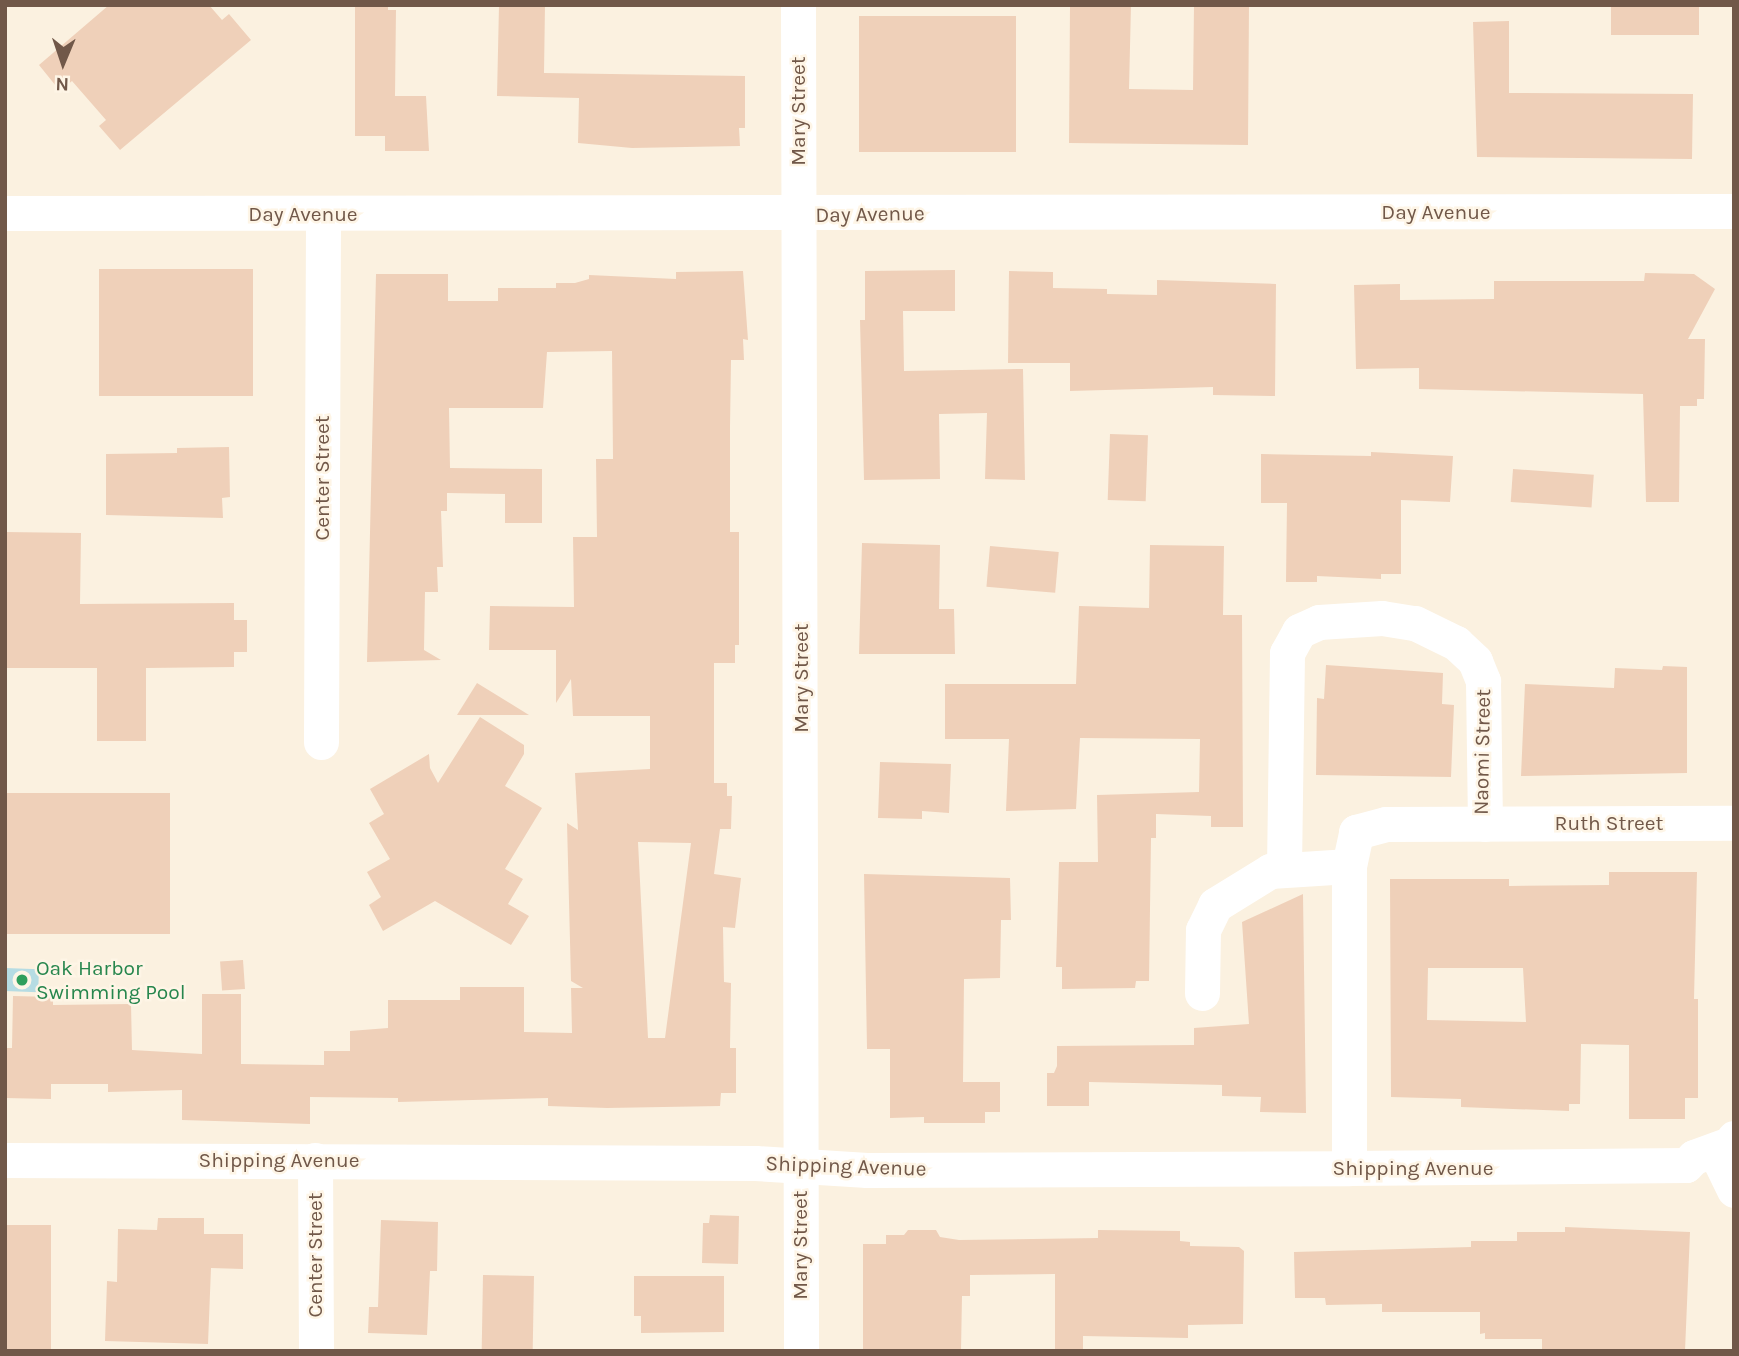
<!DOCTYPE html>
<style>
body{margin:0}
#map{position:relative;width:1739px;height:1356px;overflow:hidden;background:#fbf1e0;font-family:Karla,sans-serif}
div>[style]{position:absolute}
.water>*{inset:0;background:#b6dce3;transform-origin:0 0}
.building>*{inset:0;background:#efd0b9;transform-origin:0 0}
.street>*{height:35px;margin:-17.5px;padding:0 17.5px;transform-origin:17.5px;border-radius:17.5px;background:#fff}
.dots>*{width:19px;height:19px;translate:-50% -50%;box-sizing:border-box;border:4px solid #fef5e6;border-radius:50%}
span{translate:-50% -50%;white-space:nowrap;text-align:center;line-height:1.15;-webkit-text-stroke:5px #fef5e6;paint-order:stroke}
.street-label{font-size:21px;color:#715849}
.leisure-label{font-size:21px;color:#27864d}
.left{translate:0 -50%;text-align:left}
.frame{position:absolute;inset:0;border:7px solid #715849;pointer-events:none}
.north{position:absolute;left:28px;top:28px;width:70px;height:70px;-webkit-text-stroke:5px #fef5e6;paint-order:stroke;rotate:182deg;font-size:19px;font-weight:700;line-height:28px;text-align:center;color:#715849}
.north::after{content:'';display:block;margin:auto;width:24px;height:32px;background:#715849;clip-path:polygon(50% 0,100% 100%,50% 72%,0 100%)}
</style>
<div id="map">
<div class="water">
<i style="left:5px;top:968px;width:34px;height:23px;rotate:2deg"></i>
</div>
<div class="building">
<i style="clip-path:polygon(109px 5px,209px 5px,222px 20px,229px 14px,251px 40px,120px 150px,99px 126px,106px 120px,72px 81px,60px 91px,39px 65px)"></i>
<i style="clip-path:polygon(355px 5px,388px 5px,388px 10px,396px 10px,395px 96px,426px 96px,429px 151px,385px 151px,385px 136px,355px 136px)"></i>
<i style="clip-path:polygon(499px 5px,545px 5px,544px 73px,745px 76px,745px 128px,739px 128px,740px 146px,632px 148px,578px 143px,579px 98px,497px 96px)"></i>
<i style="clip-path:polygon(1070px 5px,1131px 5px,1129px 89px,1193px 90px,1194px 5px,1249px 5px,1248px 145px,1069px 143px)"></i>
<i style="left:1611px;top:5px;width:88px;height:30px"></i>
<i style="left:859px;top:16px;width:157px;height:136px"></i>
<i style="clip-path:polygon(1509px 21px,1509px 93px,1693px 94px,1692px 159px,1477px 157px,1473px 22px)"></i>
<i style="left:99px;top:269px;width:154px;height:127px"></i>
<i style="clip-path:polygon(955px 270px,955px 311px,903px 311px,904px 371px,1023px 369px,1025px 480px,985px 479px,987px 413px,939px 414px,940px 479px,864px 480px,860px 320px,865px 320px,865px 271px)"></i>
<i style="clip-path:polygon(evenodd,743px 271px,748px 340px,743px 339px,744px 360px,731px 360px,730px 427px,730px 532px,739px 532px,739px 645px,735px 645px,735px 663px,714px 663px,714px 783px,727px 783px,727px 796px,732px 796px,731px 829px,720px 829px,714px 874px,741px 878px,735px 928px,723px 927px,724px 982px,731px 983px,730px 1048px,736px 1048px,736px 1093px,721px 1093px,720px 1106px,607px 1108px,548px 1106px,548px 1098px,398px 1102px,398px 1098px,310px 1097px,310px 1124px,182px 1120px,182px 1090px,108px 1092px,108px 1084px,51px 1084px,51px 1099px,5px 1098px,5px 1048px,12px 1048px,13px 996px,53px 997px,53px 1005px,131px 1004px,132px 1050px,202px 1054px,202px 994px,241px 994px,241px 1064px,324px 1065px,324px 1051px,350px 1051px,350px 1031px,388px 1028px,388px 1000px,460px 1000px,460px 987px,524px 987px,524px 1032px,572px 1033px,571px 988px,583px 988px,571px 981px,567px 823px,578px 830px,575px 773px,650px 769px,650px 716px,573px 716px,571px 679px,556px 703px,556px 650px,489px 650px,490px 606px,574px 607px,573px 537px,597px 537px,596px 459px,613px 459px,612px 351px,547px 352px,543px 408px,449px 408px,450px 468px,542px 469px,542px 523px,505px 523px,505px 494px,447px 493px,447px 511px,441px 511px,443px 567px,437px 567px,438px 592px,425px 592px,424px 650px,441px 660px,367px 662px,376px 274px,448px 274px,448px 301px,498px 301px,498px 288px,556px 288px,556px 283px,575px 283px,589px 279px,589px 275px,676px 279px,676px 272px,743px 271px,638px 842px,691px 843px,665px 1038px,648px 1038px,638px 842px)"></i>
<i style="clip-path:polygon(1009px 271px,1053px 272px,1053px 288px,1107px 289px,1107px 294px,1157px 295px,1157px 280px,1276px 284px,1275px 396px,1213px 395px,1213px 387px,1070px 391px,1070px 363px,1008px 363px)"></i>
<i style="clip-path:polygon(1645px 273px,1694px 274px,1715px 289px,1688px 339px,1705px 339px,1704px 399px,1697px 399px,1697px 406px,1680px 406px,1679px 502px,1646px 502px,1643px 394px,1419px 389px,1419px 368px,1356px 369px,1354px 285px,1400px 284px,1400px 300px,1494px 299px,1494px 281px,1644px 281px)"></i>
<i style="left:1110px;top:434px;width:38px;height:66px;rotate:2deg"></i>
<i style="clip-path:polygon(229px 447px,230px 497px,222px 498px,223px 518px,106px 515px,106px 454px,177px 453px,177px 448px)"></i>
<i style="clip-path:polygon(1371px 452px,1453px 456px,1450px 502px,1401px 500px,1401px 574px,1381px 574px,1381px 579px,1317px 576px,1317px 582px,1286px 582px,1287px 503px,1261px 503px,1261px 454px,1371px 456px)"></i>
<i style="left:1513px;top:469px;width:81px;height:33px;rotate:4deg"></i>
<i style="clip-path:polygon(5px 532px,81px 533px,80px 604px,234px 603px,234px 620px,247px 620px,247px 652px,234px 652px,234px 667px,146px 668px,146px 741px,97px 741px,97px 668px,5px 668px)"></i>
<i style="clip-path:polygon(862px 543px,940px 545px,939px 609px,954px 609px,955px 654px,859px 654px)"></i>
<i style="clip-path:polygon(1150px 545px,1224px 546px,1223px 615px,1242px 615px,1243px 827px,1211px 827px,1211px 816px,1156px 814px,1156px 838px,1151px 838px,1149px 981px,1136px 981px,1135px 988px,1062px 989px,1062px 967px,1056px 967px,1059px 862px,1098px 862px,1097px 795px,1199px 792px,1200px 739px,1080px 738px,1076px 809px,1006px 811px,1009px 739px,945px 739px,945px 684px,1076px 684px,1079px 606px,1149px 608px)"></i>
<i style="left:990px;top:546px;width:69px;height:41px;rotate:5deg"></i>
<i style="clip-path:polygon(1326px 665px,1443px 673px,1442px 704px,1454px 705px,1451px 777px,1316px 775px,1317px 698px,1324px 699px)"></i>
<i style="clip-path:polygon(1663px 666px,1687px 667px,1687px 773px,1521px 776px,1525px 684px,1614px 688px,1615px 668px,1662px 670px)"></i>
<i style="clip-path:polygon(477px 683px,529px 715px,457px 715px)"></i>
<i style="clip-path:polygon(480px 717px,524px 745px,524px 754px,505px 786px,542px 808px,505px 869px,523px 879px,508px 904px,529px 916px,511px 945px,435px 901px,383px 931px,369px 905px,381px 897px,367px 872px,390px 859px,369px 823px,384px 814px,370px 789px,429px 754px,430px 768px,438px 783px)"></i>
<i style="clip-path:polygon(880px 762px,951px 764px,949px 813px,922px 811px,922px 819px,878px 818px)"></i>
<i style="left:170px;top:793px;width:141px;height:165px;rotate:90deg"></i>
<i style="clip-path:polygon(evenodd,1609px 872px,1697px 872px,1694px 999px,1698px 999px,1698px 1098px,1685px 1098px,1685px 1119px,1629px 1119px,1629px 1045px,1581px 1044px,1580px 1104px,1569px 1104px,1569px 1111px,1461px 1107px,1461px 1099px,1391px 1097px,1390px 879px,1509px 879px,1509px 886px,1609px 885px,1609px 872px,1428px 968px,1523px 968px,1526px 1022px,1427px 1020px,1428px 968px)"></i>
<i style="clip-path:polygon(864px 874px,1010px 878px,1011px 920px,1001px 920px,1000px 978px,964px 979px,963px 1082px,1000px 1082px,1000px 1112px,985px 1112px,985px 1123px,924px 1123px,924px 1117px,890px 1118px,890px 1049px,867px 1049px)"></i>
<i style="clip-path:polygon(1303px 894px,1306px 1113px,1260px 1112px,1261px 1097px,1222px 1096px,1222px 1085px,1089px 1082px,1089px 1106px,1047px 1106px,1047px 1073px,1054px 1073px,1057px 1066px,1057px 1046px,1194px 1045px,1194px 1028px,1249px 1024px,1242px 922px)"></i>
<i style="left:243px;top:960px;width:29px;height:23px;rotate:86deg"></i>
<i style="clip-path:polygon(710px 1215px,739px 1216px,738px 1264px,702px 1263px,703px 1223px,709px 1223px)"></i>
<i style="clip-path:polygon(158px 1218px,204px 1218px,204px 1234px,243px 1234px,243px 1269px,211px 1268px,208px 1344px,105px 1341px,107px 1281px,117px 1282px,118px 1229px,157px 1230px)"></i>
<i style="clip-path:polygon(381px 1220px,438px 1222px,437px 1271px,430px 1271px,427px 1335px,368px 1333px,369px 1307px,378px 1307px)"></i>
<i style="left:5px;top:1225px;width:46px;height:126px"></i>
<i style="clip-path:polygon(1565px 1227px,1690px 1232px,1685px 1351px,1542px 1351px,1542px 1339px,1485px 1339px,1485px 1333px,1480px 1334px,1480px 1312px,1382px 1312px,1382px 1304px,1326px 1305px,1325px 1298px,1295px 1298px,1294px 1252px,1471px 1247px,1471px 1241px,1517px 1241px,1517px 1232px,1565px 1232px)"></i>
<i style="clip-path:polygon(908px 1230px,936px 1230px,940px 1237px,959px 1240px,1098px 1238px,1098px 1230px,1180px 1231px,1180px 1241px,1190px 1242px,1190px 1246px,1239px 1247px,1244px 1251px,1243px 1324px,1188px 1325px,1188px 1338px,1083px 1336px,1083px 1351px,1055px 1351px,1055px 1274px,970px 1275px,970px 1296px,962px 1296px,961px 1351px,863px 1351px,863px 1244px,886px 1244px,886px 1235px,904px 1235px)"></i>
<i style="left:483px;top:1275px;width:51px;height:76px;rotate:1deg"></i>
<i style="clip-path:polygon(634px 1276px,724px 1276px,724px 1332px,641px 1333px,641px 1316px,634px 1316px)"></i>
</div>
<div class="street">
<i style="left:798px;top:5px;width:1346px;rotate:89.87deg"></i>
<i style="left:5px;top:213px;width:1729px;rotate:-0.07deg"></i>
<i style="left:321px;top:742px;width:527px;rotate:-89.78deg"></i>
<i style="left:1284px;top:868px;width:215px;rotate:-89.2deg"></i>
<i style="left:1287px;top:653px;width:25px;rotate:-61deg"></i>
<i style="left:1299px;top:631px;width:22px;rotate:-24deg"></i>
<i style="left:1319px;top:622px;width:63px;rotate:-3.6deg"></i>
<i style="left:1382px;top:618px;width:33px;rotate:9deg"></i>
<i style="left:1415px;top:623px;width:46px;rotate:26deg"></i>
<i style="left:1456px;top:643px;width:26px;rotate:43deg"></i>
<i style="left:1475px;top:661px;width:22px;rotate:68deg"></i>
<i style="left:1483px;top:681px;width:143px;rotate:89.2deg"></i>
<i style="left:1202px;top:993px;width:63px;rotate:-89.1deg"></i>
<i style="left:1203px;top:930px;width:28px;rotate:-64deg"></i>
<i style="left:1215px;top:905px;width:65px;rotate:-31.7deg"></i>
<i style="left:1270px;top:871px;width:79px;rotate:-3.6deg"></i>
<i style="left:1734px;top:1138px;width:28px;rotate:117deg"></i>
<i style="left:1721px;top:1163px;width:30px;rotate:64deg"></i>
<i style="left:5px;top:1160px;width:750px;rotate:0.23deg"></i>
<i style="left:755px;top:1163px;width:112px;rotate:3.6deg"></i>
<i style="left:867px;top:1170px;width:482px;rotate:-0.2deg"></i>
<i style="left:1349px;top:1168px;width:337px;rotate:-0.5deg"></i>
<i style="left:1686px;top:1165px;width:11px;rotate:-45deg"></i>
<i style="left:1694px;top:1157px;width:35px;rotate:-20deg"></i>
<i style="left:315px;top:1160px;width:191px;rotate:89.7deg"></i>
<i style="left:1349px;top:1168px;width:302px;rotate:-90deg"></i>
<i style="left:1349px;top:866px;width:35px;rotate:-78deg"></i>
<i style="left:1356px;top:832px;width:31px;rotate:-15deg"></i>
<i style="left:1386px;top:824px;width:348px;rotate:-0.2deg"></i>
</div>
<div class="dots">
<i style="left:22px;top:980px;background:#2e9e5b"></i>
</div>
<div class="street-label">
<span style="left:798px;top:111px;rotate:-90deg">Mary Street</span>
<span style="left:1436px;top:212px">Day Avenue</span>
<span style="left:303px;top:214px">Day Avenue</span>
<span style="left:870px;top:214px;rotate:-1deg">Day Avenue</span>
<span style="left:322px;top:478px;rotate:-90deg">Center Street</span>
<span style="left:801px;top:678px;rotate:-90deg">Mary Street</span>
<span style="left:1482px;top:752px;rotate:-89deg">Naomi Street</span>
<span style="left:1609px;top:823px">Ruth Street</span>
<span style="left:279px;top:1160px">Shipping Avenue</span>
<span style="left:846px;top:1166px;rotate:2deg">Shipping Avenue</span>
<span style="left:1413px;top:1168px">Shipping Avenue</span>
<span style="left:800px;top:1245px;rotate:-90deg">Mary Street</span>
<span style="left:315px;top:1255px;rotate:-90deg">Center Street</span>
</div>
<div class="leisure-label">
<span class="left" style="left:36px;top:980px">Oak Harbor<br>Swimming Pool</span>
</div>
<div class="frame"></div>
<div class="north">N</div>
</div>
